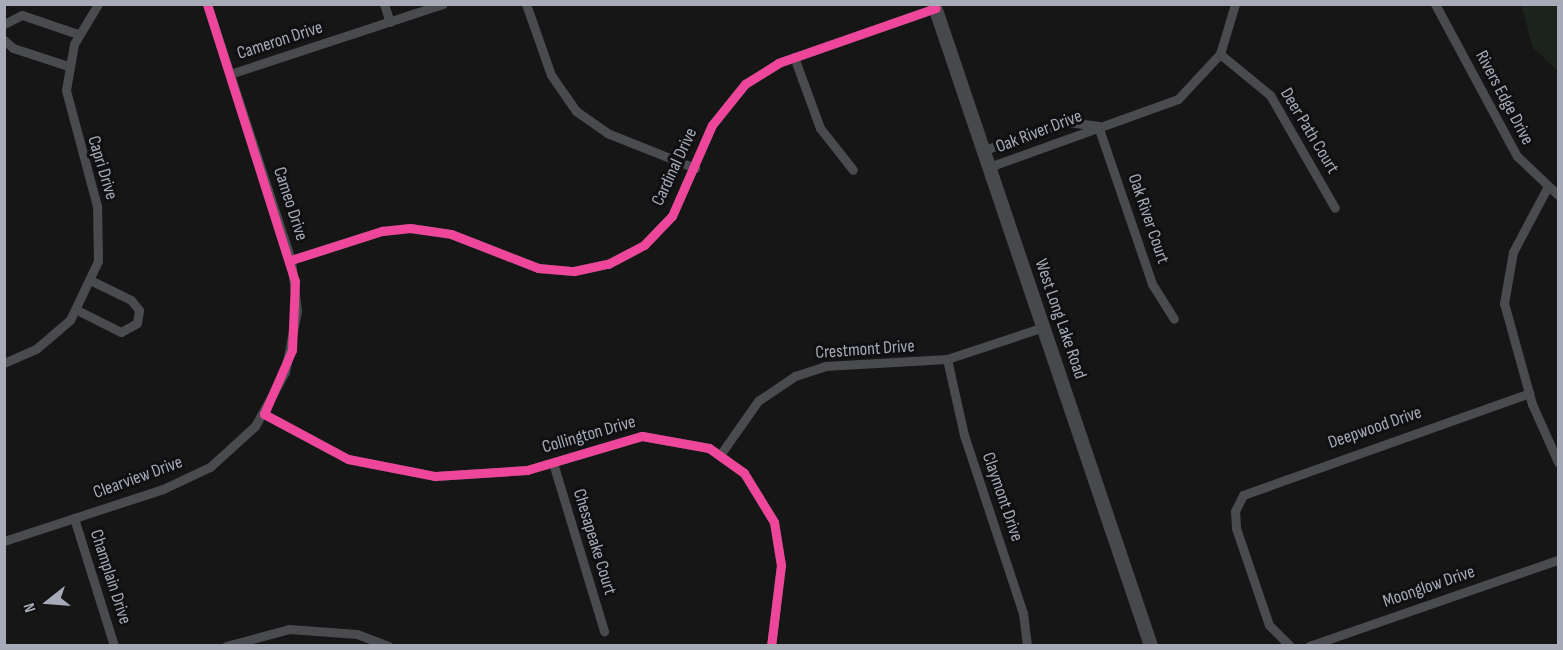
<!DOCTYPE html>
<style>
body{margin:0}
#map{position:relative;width:1563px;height:650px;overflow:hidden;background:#161616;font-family:"Sofia Sans Condensed",sans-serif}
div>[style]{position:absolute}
.green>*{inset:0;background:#1c231d}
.minor>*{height:9px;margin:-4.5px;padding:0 4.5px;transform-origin:4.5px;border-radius:4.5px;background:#4a4b4f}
.secondary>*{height:14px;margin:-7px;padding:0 7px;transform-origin:7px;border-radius:7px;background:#48494d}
.cycleway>*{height:9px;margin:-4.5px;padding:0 4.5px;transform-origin:4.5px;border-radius:4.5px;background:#ed469a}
span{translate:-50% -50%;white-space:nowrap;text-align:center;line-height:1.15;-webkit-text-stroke:6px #101012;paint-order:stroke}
.street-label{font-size:18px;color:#a6abb7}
.frame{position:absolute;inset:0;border:6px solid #a6abb7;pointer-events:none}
.north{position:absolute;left:18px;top:572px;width:60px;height:60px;-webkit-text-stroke:4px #101012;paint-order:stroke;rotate:253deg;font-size:16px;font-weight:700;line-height:24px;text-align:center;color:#a6abb7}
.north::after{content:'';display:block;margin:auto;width:21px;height:27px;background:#a6abb7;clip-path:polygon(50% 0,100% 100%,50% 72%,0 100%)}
</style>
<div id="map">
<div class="green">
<i style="clip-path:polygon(1521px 5px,1558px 5px,1558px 71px,1533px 48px)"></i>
</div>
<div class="minor">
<i style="left:384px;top:4px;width:19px;rotate:72deg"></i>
<i style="left:526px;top:4px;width:75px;rotate:70.6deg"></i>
<i style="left:551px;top:75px;width:44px;rotate:55.2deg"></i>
<i style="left:576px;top:111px;width:38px;rotate:35deg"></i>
<i style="left:607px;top:133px;width:95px;rotate:21.7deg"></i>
<i style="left:1435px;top:4px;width:173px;rotate:61.7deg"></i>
<i style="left:1517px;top:156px;width:57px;rotate:43.6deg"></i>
<i style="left:4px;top:24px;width:20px;rotate:-27deg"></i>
<i style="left:22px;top:15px;width:59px;rotate:18.7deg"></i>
<i style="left:4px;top:40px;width:12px;rotate:42deg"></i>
<i style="left:13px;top:48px;width:58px;rotate:18.1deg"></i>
<i style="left:1220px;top:54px;width:65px;rotate:39.4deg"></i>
<i style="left:1270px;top:95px;width:130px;rotate:60.1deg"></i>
<i style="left:794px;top:57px;width:76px;rotate:69.9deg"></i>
<i style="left:820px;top:128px;width:53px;rotate:51.8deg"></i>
<i style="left:230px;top:74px;width:224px;rotate:-18.2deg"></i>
<i style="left:1098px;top:126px;width:167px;rotate:71.1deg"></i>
<i style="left:1152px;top:284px;width:41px;rotate:57.8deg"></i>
<i style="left:984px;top:150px;width:88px;rotate:-18.6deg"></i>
<i style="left:1067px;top:122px;width:31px;rotate:7deg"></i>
<i style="left:989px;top:167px;width:201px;rotate:-19.8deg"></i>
<i style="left:1178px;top:99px;width:62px;rotate:-47deg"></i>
<i style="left:1220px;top:54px;width:52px;rotate:-73.3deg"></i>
<i style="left:1547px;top:188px;width:72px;rotate:118deg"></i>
<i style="left:1513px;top:252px;width:52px;rotate:100deg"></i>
<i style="left:1504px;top:303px;width:105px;rotate:74.5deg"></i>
<i style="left:1532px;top:404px;width:64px;rotate:65.9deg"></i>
<i style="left:291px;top:260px;width:96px;rotate:-17.7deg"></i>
<i style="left:382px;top:231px;width:28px;rotate:-6deg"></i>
<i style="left:410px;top:228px;width:41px;rotate:8.3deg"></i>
<i style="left:451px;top:234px;width:93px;rotate:21.3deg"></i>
<i style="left:538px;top:268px;width:36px;rotate:5deg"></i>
<i style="left:574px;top:271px;width:35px;rotate:-12deg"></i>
<i style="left:608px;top:264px;width:41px;rotate:-27.8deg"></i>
<i style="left:644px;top:245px;width:40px;rotate:-46deg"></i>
<i style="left:672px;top:216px;width:99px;rotate:-66.3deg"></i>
<i style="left:712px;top:125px;width:53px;rotate:-51.2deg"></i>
<i style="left:745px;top:84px;width:39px;rotate:-32deg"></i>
<i style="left:778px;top:63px;width:167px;rotate:-19.2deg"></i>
<i style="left:77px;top:310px;width:49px;rotate:26.6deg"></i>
<i style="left:121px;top:332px;width:18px;rotate:-29deg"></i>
<i style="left:137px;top:323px;width:13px;rotate:-81deg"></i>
<i style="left:139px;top:310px;width:13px;rotate:-129deg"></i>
<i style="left:131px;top:300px;width:43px;rotate:-154deg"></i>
<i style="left:947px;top:359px;width:78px;rotate:77.4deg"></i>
<i style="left:964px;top:435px;width:188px;rotate:71.7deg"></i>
<i style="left:1023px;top:613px;width:33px;rotate:83deg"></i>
<i style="left:4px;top:363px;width:35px;rotate:-24deg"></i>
<i style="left:36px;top:349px;width:45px;rotate:-40.5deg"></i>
<i style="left:70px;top:320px;width:65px;rotate:-64.6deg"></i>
<i style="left:98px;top:261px;width:55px;rotate:-91deg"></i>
<i style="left:97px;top:206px;width:120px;rotate:-105deg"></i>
<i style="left:66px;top:90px;width:47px;rotate:-80.1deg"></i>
<i style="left:74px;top:44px;width:47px;rotate:-59deg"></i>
<i style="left:264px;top:414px;width:95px;rotate:28.2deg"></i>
<i style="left:348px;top:459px;width:89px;rotate:11.1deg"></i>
<i style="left:435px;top:476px;width:92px;rotate:-3.7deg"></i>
<i style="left:527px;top:470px;width:120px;rotate:-16.5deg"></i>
<i style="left:642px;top:436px;width:68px;rotate:10.2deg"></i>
<i style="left:709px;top:448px;width:43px;rotate:35.5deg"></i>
<i style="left:744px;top:473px;width:57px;rotate:58.5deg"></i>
<i style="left:774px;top:522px;width:44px;rotate:80.8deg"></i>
<i style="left:781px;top:565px;width:82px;rotate:97deg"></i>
<i style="left:720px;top:455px;width:66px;rotate:-54.9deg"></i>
<i style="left:758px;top:401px;width:45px;rotate:-34deg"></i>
<i style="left:795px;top:376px;width:32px;rotate:-18deg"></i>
<i style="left:825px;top:366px;width:122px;rotate:-3.3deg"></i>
<i style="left:947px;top:359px;width:102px;rotate:-18.3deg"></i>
<i style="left:553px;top:463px;width:176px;rotate:73.1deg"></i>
<i style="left:74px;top:518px;width:134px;rotate:72.6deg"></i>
<i style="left:4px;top:541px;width:167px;rotate:-18.1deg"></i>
<i style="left:163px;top:489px;width:52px;rotate:-25.1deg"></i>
<i style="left:210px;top:467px;width:61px;rotate:-42.3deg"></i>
<i style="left:255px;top:426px;width:62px;rotate:-60.9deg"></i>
<i style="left:285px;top:372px;width:62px;rotate:-78.9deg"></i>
<i style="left:297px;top:311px;width:51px;rotate:-96.7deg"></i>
<i style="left:291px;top:260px;width:269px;rotate:-108.2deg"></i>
<i style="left:226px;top:646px;width:65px;rotate:-15.1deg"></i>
<i style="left:289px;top:629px;width:68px;rotate:4.2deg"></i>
<i style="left:357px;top:634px;width:34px;rotate:21deg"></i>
<i style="left:1290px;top:646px;width:30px;rotate:-135deg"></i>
<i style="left:1269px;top:625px;width:102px;rotate:-108.8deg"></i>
<i style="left:1236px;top:528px;width:17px;rotate:-93deg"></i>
<i style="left:1235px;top:511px;width:18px;rotate:-63deg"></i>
<i style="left:1243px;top:495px;width:304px;rotate:-19.6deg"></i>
<i style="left:1309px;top:646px;width:263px;rotate:-19.1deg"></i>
</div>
<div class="secondary">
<i style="left:934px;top:4px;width:678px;rotate:71.32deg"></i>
</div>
<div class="cycleway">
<i style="left:207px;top:4px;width:291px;rotate:72.4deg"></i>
<i style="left:295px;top:281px;width:69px;rotate:92.5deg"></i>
<i style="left:292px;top:350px;width:70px;rotate:113.6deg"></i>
<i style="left:264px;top:414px;width:95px;rotate:28.2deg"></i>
<i style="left:348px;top:459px;width:89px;rotate:11.1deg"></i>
<i style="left:435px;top:476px;width:92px;rotate:-3.7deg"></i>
<i style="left:527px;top:470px;width:120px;rotate:-16.5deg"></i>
<i style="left:642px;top:436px;width:68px;rotate:10.2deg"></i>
<i style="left:709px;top:448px;width:43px;rotate:35.5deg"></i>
<i style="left:744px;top:473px;width:57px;rotate:58.5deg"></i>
<i style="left:774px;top:522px;width:44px;rotate:80.8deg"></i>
<i style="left:781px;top:565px;width:82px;rotate:97deg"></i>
<i style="left:291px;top:260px;width:96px;rotate:-17.7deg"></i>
<i style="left:382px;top:231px;width:28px;rotate:-6deg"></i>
<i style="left:410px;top:228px;width:41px;rotate:8.3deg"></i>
<i style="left:451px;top:234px;width:93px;rotate:21.3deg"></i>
<i style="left:538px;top:268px;width:36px;rotate:5deg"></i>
<i style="left:574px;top:271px;width:35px;rotate:-12deg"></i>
<i style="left:608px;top:264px;width:41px;rotate:-27.8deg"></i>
<i style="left:644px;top:245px;width:40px;rotate:-46deg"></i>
<i style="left:672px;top:216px;width:99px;rotate:-66.3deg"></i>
<i style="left:712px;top:125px;width:53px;rotate:-51.2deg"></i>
<i style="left:745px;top:84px;width:39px;rotate:-32deg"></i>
<i style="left:778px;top:63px;width:167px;rotate:-19.2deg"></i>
</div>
<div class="street-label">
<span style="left:280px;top:41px;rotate:-18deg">Cameron Drive</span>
<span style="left:1504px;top:98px;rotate:62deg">Rivers Edge Drive</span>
<span style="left:1309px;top:131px;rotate:59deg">Deer Path Court</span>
<span style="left:1039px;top:132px;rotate:-21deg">Oak River Drive</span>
<span style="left:675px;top:167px;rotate:-65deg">Cardinal Drive</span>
<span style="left:102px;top:168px;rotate:73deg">Capri Drive</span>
<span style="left:290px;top:204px;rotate:72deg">Cameo Drive</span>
<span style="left:1148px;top:219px;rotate:71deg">Oak River Court</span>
<span style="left:1060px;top:319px;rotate:71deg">West Long Lake Road</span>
<span style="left:865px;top:350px;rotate:-4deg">Crestmont Drive</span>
<span style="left:1375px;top:428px;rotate:-19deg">Deepwood Drive</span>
<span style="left:589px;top:435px;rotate:-16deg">Collington Drive</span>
<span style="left:138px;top:478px;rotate:-20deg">Clearview Drive</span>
<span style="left:1002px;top:497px;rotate:71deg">Claymont Drive</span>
<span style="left:594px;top:542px;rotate:73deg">Chesapeake Court</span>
<span style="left:110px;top:577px;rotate:72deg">Champlain Drive</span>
<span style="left:1429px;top:587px;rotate:-19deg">Moonglow Drive</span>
</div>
<div class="frame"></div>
<div class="north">N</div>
</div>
